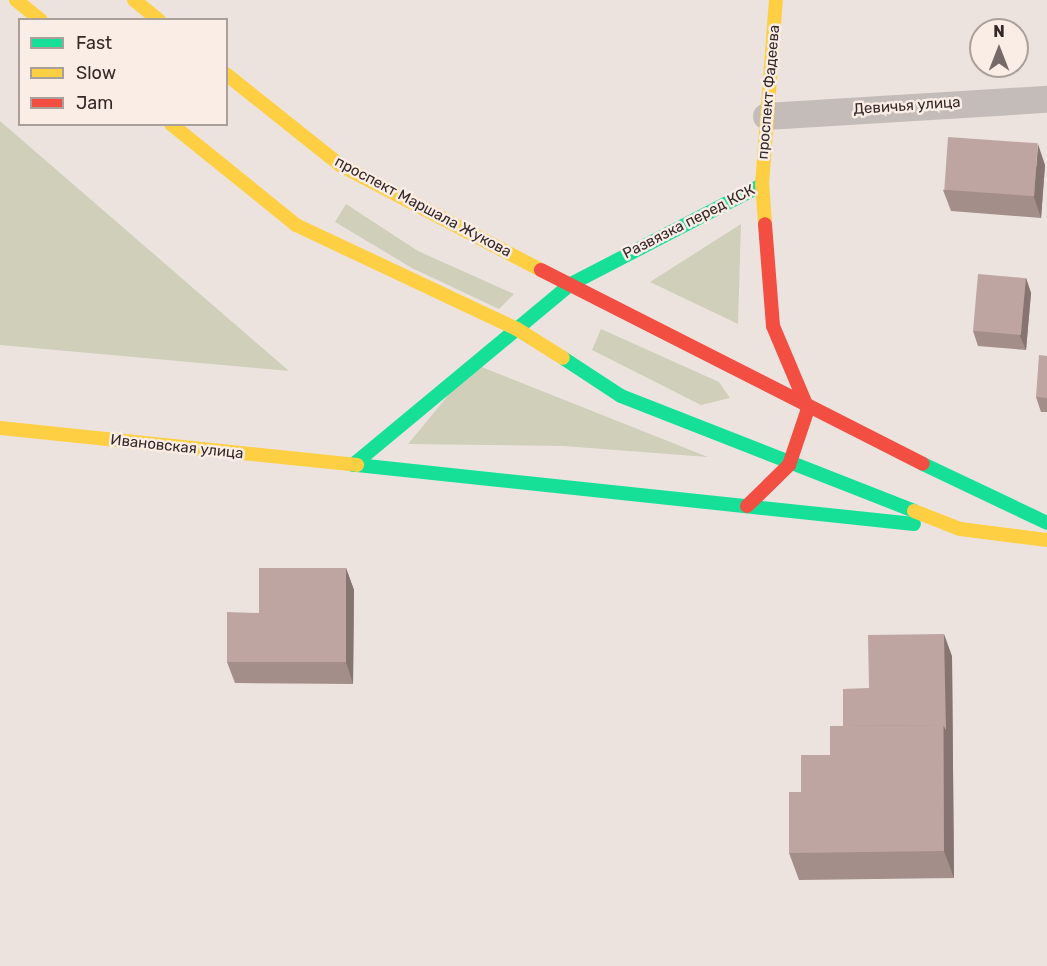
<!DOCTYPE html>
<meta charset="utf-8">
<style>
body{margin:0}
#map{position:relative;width:1047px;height:966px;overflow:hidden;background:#ece3df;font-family:Rubik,sans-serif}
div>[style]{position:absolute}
.green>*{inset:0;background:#d0cfba}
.street>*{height:27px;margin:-13.5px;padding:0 13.5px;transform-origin:13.5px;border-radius:13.5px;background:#c4bcb8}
.fast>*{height:14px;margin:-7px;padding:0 7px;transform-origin:7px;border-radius:7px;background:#16e098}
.slow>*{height:14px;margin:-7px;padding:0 7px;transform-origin:7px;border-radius:7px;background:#ffcf43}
.jam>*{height:14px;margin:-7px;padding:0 7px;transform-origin:7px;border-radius:7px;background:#f24e42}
.wall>*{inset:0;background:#a48e8a}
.shaded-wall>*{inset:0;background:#867471}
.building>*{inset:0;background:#bfa5a1;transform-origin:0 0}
span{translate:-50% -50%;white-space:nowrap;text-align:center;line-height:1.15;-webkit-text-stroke:5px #f9ede6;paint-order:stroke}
.street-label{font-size:15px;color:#352927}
.legend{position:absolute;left:18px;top:18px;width:210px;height:108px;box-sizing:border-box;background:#f9ede6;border:2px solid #ab9f9a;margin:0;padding:8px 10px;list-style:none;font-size:18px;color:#352927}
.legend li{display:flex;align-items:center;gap:12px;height:30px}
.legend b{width:30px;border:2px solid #ab9f9a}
.north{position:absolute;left:969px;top:18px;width:60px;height:60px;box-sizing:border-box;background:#f9ede6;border:2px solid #ab9f9a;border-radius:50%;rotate:0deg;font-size:16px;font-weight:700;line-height:24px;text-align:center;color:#352927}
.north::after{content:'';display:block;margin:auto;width:21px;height:27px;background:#756a67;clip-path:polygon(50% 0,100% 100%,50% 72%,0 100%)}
</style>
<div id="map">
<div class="green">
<i style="clip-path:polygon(0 121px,289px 371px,0 345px)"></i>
<i style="clip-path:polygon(346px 204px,418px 251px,514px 294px,499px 309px,412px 268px,335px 222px)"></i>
<i style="clip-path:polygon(741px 224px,738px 324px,650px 282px)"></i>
<i style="clip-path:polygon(601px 329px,719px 382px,730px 398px,701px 405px,592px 350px)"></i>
<i style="clip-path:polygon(474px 364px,708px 457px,563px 446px,408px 444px)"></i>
</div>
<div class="street">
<i style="left:766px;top:116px;width:282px;rotate:-3.5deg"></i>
</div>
<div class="fast">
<i style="left:563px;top:358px;width:69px;rotate:33.2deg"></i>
<i style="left:621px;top:396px;width:315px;rotate:21.4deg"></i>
<i style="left:923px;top:464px;width:137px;rotate:25.4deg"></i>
<i style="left:353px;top:465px;width:283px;rotate:-39.7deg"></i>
<i style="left:571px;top:284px;width:215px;rotate:-27.4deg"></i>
<i style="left:357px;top:465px;width:560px;rotate:6.05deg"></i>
</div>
<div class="slow">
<i style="left:16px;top:0;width:32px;rotate:39deg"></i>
<i style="left:134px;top:0;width:32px;rotate:39deg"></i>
<i style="left:226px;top:74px;width:146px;rotate:38.6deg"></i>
<i style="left:340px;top:165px;width:227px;rotate:27.6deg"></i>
<i style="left:171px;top:124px;width:161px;rotate:38.9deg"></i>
<i style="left:296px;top:225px;width:244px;rotate:25.2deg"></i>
<i style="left:517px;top:329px;width:54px;rotate:32.2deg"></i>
<i style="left:765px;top:224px;width:39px;rotate:-94deg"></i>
<i style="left:762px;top:185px;width:186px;rotate:-85.7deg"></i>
<i style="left:0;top:428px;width:359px;rotate:5.9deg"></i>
<i style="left:914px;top:511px;width:49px;rotate:21.4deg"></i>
<i style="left:960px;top:529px;width:88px;rotate:7.2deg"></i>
</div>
<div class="jam">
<i style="left:541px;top:270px;width:428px;rotate:26.9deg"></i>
<i style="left:747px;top:506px;width:59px;rotate:-44.3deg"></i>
<i style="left:789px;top:465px;width:59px;rotate:-71.3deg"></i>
<i style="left:808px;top:409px;width:90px;rotate:-112.9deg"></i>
<i style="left:773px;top:326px;width:102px;rotate:-94.5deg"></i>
</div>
<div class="wall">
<i style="clip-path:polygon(1045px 165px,1041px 218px,951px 211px,943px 190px)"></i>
<i style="clip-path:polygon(1026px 278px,1031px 293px,1026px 350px,978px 346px,973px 331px)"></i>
<i style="clip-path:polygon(1047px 356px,1047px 412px,1041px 412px,1036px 397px)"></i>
<i style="clip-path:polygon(346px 568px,354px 590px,353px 684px,235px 683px,227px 662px,259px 613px)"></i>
<i style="clip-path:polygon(952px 656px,954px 878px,799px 880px,789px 853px,801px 792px,830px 755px,843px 726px,869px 688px)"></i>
</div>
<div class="shaded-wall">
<i style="clip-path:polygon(1038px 144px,1045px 165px,1041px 218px,1034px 197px)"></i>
<i style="clip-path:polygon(1026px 278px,1031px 293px,1026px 350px,1020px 336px)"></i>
<i style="clip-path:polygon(346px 568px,354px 590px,353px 684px,346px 662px)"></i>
<i style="clip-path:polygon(944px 634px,952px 656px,954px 878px,944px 851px)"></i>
</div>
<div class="building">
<i style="left:948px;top:137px;width:90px;height:53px;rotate:4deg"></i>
<i style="left:978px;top:274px;width:48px;height:57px;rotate:5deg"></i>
<i style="clip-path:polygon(1039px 355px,1047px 356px,1047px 398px,1036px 397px)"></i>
<i style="clip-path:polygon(259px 568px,346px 568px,346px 662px,227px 662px,227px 612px,259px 613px)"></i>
<i style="clip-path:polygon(944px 634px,946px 730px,943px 725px,843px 726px,843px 689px,869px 688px,868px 635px)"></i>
<i style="clip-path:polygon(943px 725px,944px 851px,789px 853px,789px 792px,801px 792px,801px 755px,830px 755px,830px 726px)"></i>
</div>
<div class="street-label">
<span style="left:769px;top:92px;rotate:-85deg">проспект Фадеева</span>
<span style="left:907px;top:106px;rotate:-4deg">Девичья улица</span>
<span style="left:423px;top:207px;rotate:28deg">проспект Маршала Жукова</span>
<span style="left:689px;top:222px;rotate:-27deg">Развязка перед КСК</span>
<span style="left:177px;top:447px;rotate:6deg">Ивановская улица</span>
</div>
<ul class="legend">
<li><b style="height:8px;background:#16e098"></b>Fast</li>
<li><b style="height:8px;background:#ffcf43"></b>Slow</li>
<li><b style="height:8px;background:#f24e42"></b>Jam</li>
</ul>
<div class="north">N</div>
</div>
